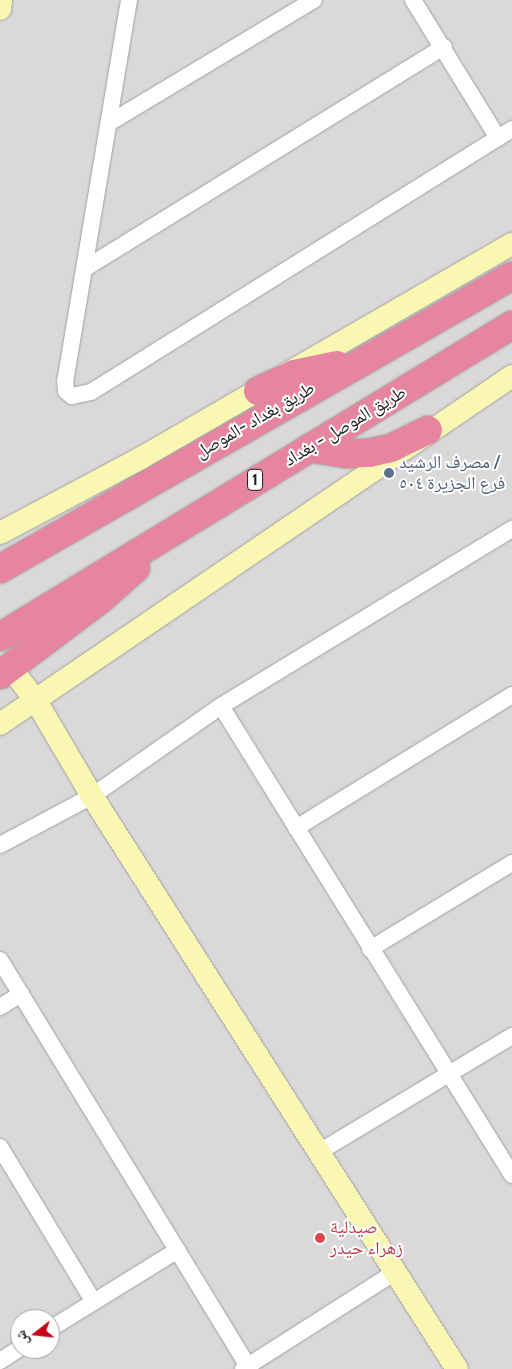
<!DOCTYPE html>
<meta charset="utf-8">
<style>
body{margin:0}
#map{position:relative;width:512px;height:1369px;overflow:hidden;background:#ede8e0;font-family:Cabin,"Noto Naskh Arabic",sans-serif}
div>[style]{position:absolute}
.residential>*{inset:0;background:#dad8d8}
.roads{filter:drop-shadow(0 0 1px #a2a2a2) drop-shadow(0 0 1px #a2a2a2)}
.street>*{height:16px;margin:-8px;padding:0 8px;transform-origin:8px;border-radius:8px;background:#fff}
.secondary>*{height:22px;margin:-11px;padding:0 11px;transform-origin:11px;border-radius:11px;background:#faf7b2}
.highway>*{height:28px;margin:-14px;padding:0 14px;transform-origin:14px;border-radius:14px;background:#e785a1}
.dots>*{width:14px;height:14px;translate:-50% -50%;box-sizing:border-box;border:2px solid #fff;border-radius:50%}
span{translate:-50% -50%;white-space:nowrap;text-align:center;line-height:1.15;-webkit-text-stroke:4px #fff;paint-order:stroke}
.shield-label span{padding:1px 4px;background:#fff;border:1px solid;border-radius:4px;-webkit-text-stroke-width:0}
.shield-label{font-size:16px;color:#1b1b1b;font-weight:700}
.street-label{font-size:18px;color:#1b1b1b}
.service-label{font-size:18px;color:#4e5e75}
.left{translate:0 -50%;text-align:left}
.health-label{font-size:18px;color:#be3a42}
.north{position:absolute;left:10px;top:1309px;width:50px;height:50px;box-sizing:border-box;background:#fff;border:1px solid #a4a4a4;border-radius:50%;rotate:254deg;font-size:14px;font-weight:700;line-height:20px;text-align:center;color:#1b1b1b}
.north::after{content:'';display:block;margin:auto;width:18px;height:22px;background:#c70013;clip-path:polygon(50% 0,100% 100%,50% 72%,0 100%)}
</style>
<div id="map">
<div class="residential">
<i style="clip-path:polygon(evenodd,0 0,512px 0,512px 1369px,0 1369px,0 0,20px 1319px,50px 1319px,50px 1349px,20px 1349px,20px 1319px)"></i>
</div>
<div class="roads">
<div class="street">
<i style="left:129px;top:0;width:386px;rotate:99.5deg"></i>
<i style="left:65px;top:381px;width:10px;rotate:84deg"></i>
<i style="left:66px;top:391px;width:8px;rotate:40deg"></i>
<i style="left:72px;top:396px;width:19px;rotate:-12deg"></i>
<i style="left:91px;top:392px;width:496px;rotate:-32deg"></i>
<i style="left:413px;top:0;width:162px;rotate:58.4deg"></i>
<i style="left:109px;top:123px;width:239px;rotate:-31deg"></i>
<i style="left:84px;top:269px;width:423px;rotate:-31.7deg"></i>
<i style="left:221px;top:706px;width:552px;rotate:58.18deg"></i>
<i style="left:296px;top:828px;width:254px;rotate:-31.6deg"></i>
<i style="left:0;top:845px;width:104px;rotate:-28deg"></i>
<i style="left:92px;top:796px;width:157px;rotate:-34.9deg"></i>
<i style="left:221px;top:706px;width:341px;rotate:-31.3deg"></i>
<i style="left:370px;top:949px;width:166px;rotate:-31.2deg"></i>
<i style="left:0;top:960px;width:476px;rotate:58.6deg"></i>
<i style="left:0;top:1007px;width:25px;rotate:-32deg"></i>
<i style="left:0;top:1147px;width:181px;rotate:58.8deg"></i>
<i style="left:319px;top:1152px;width:225px;rotate:-31deg"></i>
<i style="left:50px;top:1329px;width:150px;rotate:-31.7deg"></i>
<i style="left:0;top:1361px;width:24px;rotate:-33deg"></i>
<i style="left:243px;top:1369px;width:180px;rotate:-32.5deg"></i>
</div>
<div class="secondary">
<i style="left:0;top:9px;width:9px;rotate:-84deg"></i>
<i style="left:0;top:533px;width:160px;rotate:-28deg"></i>
<i style="left:141px;top:458px;width:428px;rotate:-30deg"></i>
<i style="left:11px;top:668px;width:41px;rotate:52.9deg"></i>
<i style="left:36px;top:701px;width:110px;rotate:59.5deg"></i>
<i style="left:92px;top:796px;width:679px;rotate:57.5deg"></i>
<i style="left:0;top:724px;width:619px;rotate:-34.2deg"></i>
</div>
<div class="highway">
<i style="left:258px;top:391px;width:40px;rotate:-25deg"></i>
<i style="left:294px;top:374px;width:44px;rotate:-11.8deg"></i>
<i style="left:309px;top:448px;width:38px;rotate:9deg"></i>
<i style="left:347px;top:454px;width:22px;rotate:-3deg"></i>
<i style="left:369px;top:453px;width:23px;rotate:-13deg"></i>
<i style="left:391px;top:448px;width:41px;rotate:-25.9deg"></i>
<i style="left:0;top:569px;width:590px;rotate:-29.78deg"></i>
<i style="left:0;top:637px;width:600px;rotate:-31.36deg"></i>
<i style="left:0;top:675px;width:128px;rotate:-37deg"></i>
<i style="left:102px;top:598px;width:45px;rotate:-41.4deg"></i>
</div>
</div>
<div class="dots">
<i style="left:389px;top:473px;background:#5c6f8a"></i>
<i style="left:320px;top:1238px;background:#e0444e"></i>
</div>
<div class="shield-label">
<span style="left:255px;top:480px">1</span>
</div>
<div class="street-label">
<span style="left:255px;top:420px;rotate:-30deg">طريق بغداد -الموصل</span>
<span style="left:345px;top:426px;rotate:-31deg">طريق الموصل - بغداد</span>
</div>
<div class="service-label">
<span class="left" style="left:399px;top:473px">مصرف الرشيد /<br>فرع الجزيرة ٥٠٤</span>
</div>
<div class="health-label">
<span class="left" style="left:330px;top:1238px">صيدلية<br>زهراء حيدر</span>
</div>
<div class="north">ش</div>
</div>
